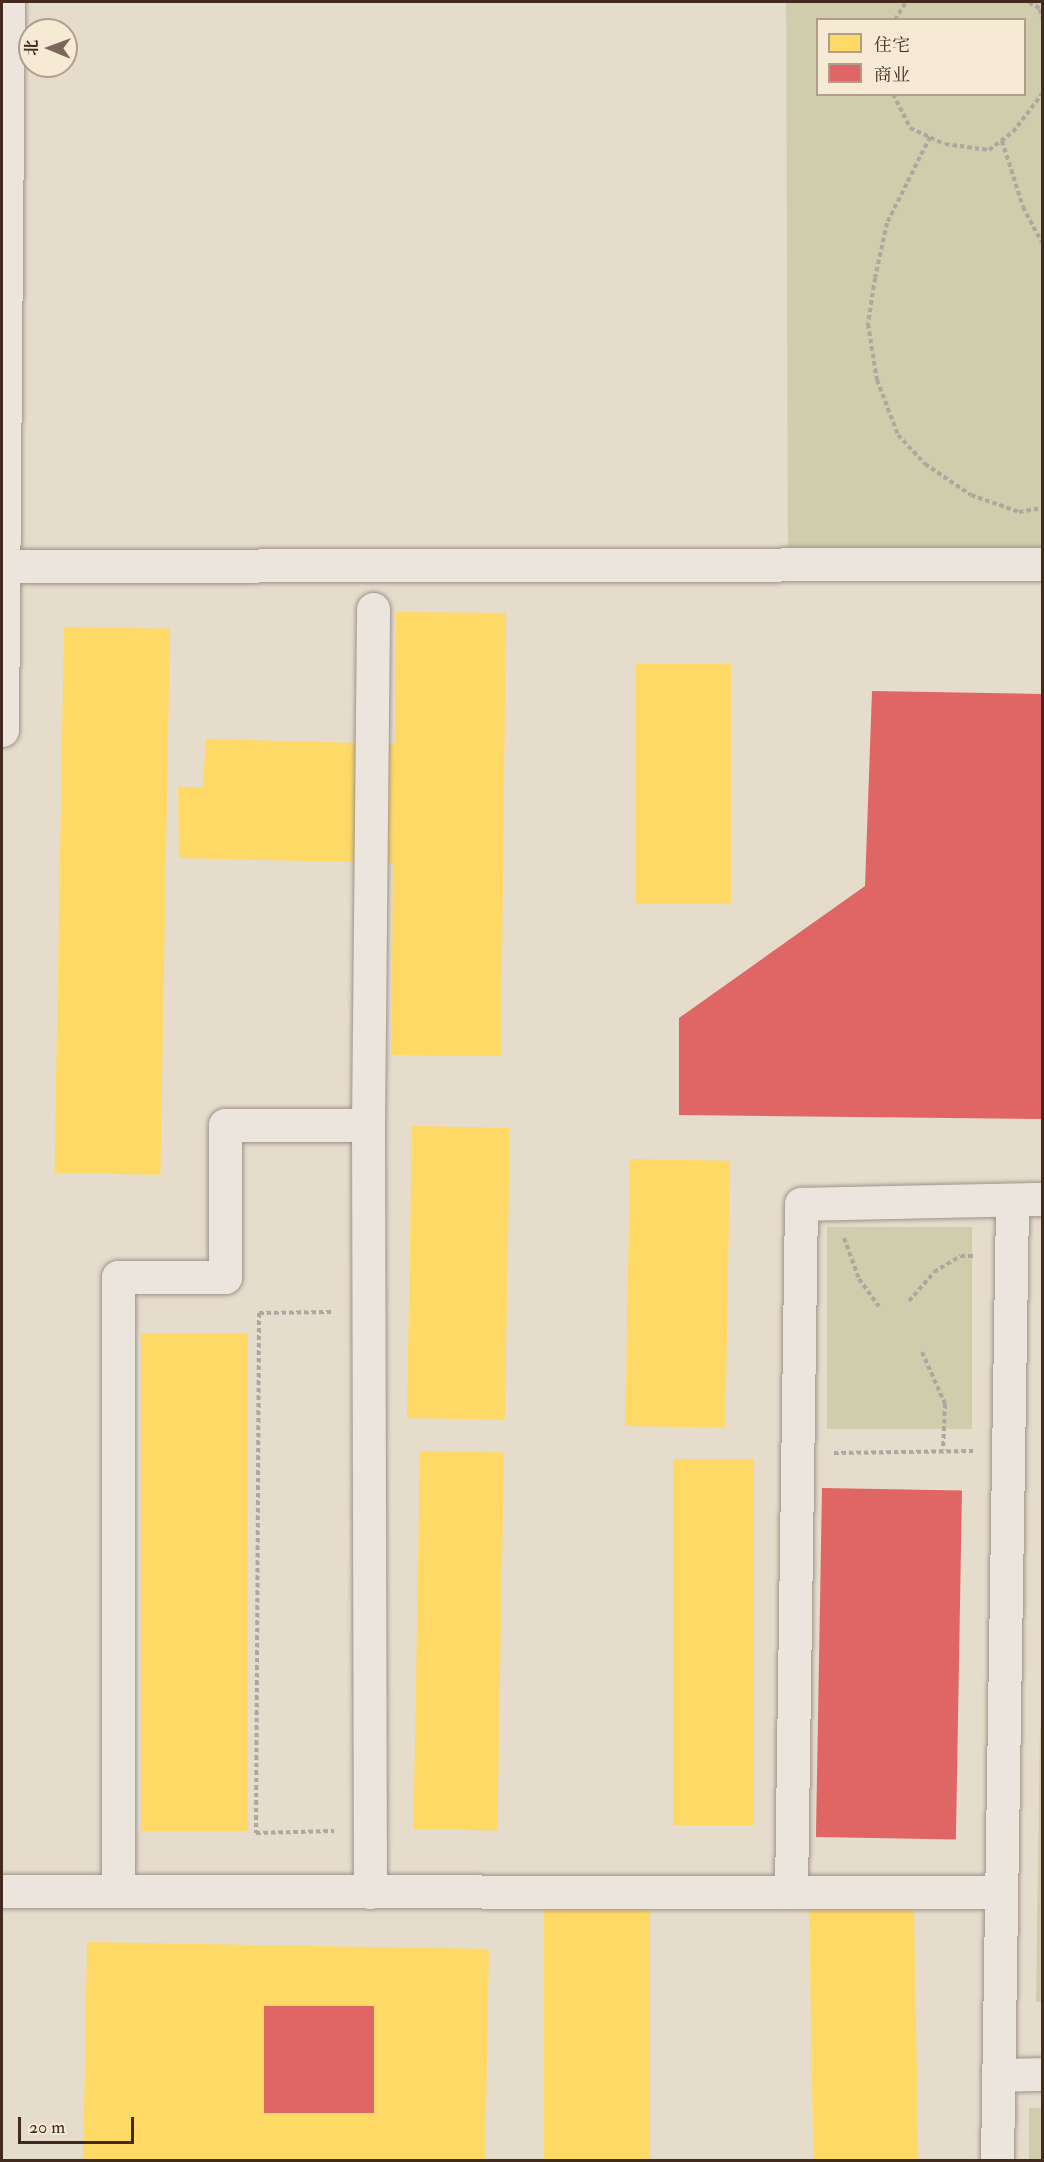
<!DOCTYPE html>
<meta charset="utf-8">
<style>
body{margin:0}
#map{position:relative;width:1044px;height:2162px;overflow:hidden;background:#e6dccb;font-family:"IM FELL Double Pica","Noto Serif SC",serif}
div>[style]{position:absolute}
.green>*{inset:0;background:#cfcdab;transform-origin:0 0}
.homes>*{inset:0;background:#ffd966;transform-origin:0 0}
.shops>*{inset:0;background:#e06666;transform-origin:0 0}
.path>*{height:4px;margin-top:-2px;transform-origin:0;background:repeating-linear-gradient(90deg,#aea69f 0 4.5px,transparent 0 7.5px)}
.roads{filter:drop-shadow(0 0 2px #9d9489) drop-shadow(0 0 2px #9d9489)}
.minor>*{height:33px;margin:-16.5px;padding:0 16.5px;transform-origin:16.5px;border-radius:16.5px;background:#ebe5dd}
span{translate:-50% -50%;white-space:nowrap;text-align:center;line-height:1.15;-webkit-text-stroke:6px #f7ead5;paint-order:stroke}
.frame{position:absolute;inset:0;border:3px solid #422a1e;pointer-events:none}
.legend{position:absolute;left:816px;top:18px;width:210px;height:78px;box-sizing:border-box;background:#f7ead5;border:2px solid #af9d8c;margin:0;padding:8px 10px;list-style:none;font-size:18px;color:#422a1e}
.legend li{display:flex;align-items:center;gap:12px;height:30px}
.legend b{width:30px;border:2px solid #af9d8c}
.north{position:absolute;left:18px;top:18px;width:60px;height:60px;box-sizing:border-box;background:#f7ead5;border:2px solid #af9d8c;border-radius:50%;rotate:271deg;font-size:16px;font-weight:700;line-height:24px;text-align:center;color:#422a1e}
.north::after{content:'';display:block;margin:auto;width:21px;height:27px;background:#7b685b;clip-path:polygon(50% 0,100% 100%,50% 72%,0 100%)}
.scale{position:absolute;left:18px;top:2117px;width:116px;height:27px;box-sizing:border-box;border:3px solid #422a1e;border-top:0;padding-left:8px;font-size:18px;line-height:21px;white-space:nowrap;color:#422a1e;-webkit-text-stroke:4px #f7ead5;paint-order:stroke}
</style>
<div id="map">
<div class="green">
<i style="clip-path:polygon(evenodd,786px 2px,1042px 2px,1042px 565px,788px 568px,786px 2px,818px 20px,1024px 20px,1024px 94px,818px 94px,818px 20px)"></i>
<i style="left:827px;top:1227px;width:145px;height:202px"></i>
<i style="clip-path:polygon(1040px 1727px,1042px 1727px,1042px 2002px,1036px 2002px)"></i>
<i style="left:1029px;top:2108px;width:13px;height:52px"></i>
</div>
<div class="homes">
<i style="clip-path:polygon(396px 612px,506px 613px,501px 1056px,391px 1055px,393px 863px,179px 858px,178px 787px,203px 787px,206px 739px,395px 744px)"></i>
<i style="left:64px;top:627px;width:106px;height:546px;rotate:1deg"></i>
<i style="left:636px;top:664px;width:95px;height:240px"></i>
<i style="left:412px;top:1126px;width:98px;height:292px;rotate:1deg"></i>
<i style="left:630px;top:1159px;width:100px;height:267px;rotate:1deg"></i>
<i style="left:141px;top:1334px;width:107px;height:497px"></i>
<i style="left:420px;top:1451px;width:84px;height:378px;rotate:1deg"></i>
<i style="left:673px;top:1459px;width:81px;height:366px"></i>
<i style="left:650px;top:1905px;width:255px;height:106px;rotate:90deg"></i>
<i style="left:914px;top:1906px;width:254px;height:105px;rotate:89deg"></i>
<i style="left:87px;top:1942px;width:402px;height:218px;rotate:1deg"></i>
</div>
<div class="shops">
<i style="clip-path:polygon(872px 691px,1042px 694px,1042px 1119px,679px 1115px,679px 1018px,865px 886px)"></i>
<i style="left:822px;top:1488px;width:140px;height:349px;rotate:1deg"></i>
<i style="left:264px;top:2006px;width:110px;height:107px"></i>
</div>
<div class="path">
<i style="left:1029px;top:2px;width:13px;rotate:32deg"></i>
<i style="left:1040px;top:9px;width:9px;rotate:77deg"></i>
<i style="left:895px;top:20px;width:21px;rotate:-59deg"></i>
<i style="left:893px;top:94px;width:38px;rotate:63deg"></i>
<i style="left:910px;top:128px;width:38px;rotate:25deg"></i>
<i style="left:945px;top:144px;width:44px;rotate:7.8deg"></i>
<i style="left:989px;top:150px;width:30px;rotate:-37deg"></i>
<i style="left:1013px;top:132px;width:48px;rotate:-52.7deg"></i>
<i style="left:930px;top:137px;width:96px;rotate:116.6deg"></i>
<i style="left:887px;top:223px;width:56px;rotate:102.3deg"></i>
<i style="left:875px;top:278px;width:47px;rotate:98.7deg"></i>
<i style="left:868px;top:324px;width:57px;rotate:80.9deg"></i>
<i style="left:877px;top:380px;width:59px;rotate:69.1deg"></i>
<i style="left:898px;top:435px;width:40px;rotate:47deg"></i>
<i style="left:925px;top:464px;width:55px;rotate:34deg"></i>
<i style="left:971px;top:495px;width:51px;rotate:19.5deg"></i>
<i style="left:1019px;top:512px;width:23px;rotate:-10deg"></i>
<i style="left:1002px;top:141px;width:69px;rotate:72.3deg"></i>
<i style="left:1023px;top:207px;width:40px;rotate:62deg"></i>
<i style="left:844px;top:1238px;width:44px;rotate:69.9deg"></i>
<i style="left:859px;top:1279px;width:34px;rotate:54deg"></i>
<i style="left:909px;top:1301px;width:38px;rotate:-49deg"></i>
<i style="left:934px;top:1272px;width:31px;rotate:-31deg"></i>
<i style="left:961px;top:1256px;width:13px"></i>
<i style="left:331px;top:1312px;width:72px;rotate:179.2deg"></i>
<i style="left:259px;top:1313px;width:520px;rotate:90.33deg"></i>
<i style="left:256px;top:1833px;width:78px;rotate:-1.5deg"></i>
<i style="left:922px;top:1352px;width:57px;rotate:66.1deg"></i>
<i style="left:945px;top:1404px;width:46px;rotate:92.5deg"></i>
<i style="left:834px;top:1453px;width:139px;rotate:-0.8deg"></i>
</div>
<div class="roads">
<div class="minor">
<i style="left:3px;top:566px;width:1039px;rotate:-0.11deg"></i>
<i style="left:2px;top:730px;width:728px;rotate:-89.53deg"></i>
<i style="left:2px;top:1891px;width:999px;rotate:0.06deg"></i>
<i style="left:118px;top:1891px;width:614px;rotate:-90deg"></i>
<i style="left:118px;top:1277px;width:107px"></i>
<i style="left:225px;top:1277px;width:152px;rotate:-90deg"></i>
<i style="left:225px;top:1125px;width:143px"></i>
<i style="left:370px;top:1892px;width:767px;rotate:-90.15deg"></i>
<i style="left:368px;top:1125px;width:516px;rotate:-89.44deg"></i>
<i style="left:791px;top:1892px;width:688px;rotate:-89.17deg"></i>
<i style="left:801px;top:1204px;width:241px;rotate:-1.2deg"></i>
<i style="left:998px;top:2075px;width:44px;rotate:-1.3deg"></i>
<i style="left:997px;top:2160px;width:958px;rotate:-89.1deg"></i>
</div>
</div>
<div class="frame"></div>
<ul class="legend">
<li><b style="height:16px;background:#ffd966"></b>住宅</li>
<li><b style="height:16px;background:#e06666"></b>商业</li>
</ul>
<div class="north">北</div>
<div class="scale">20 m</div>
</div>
